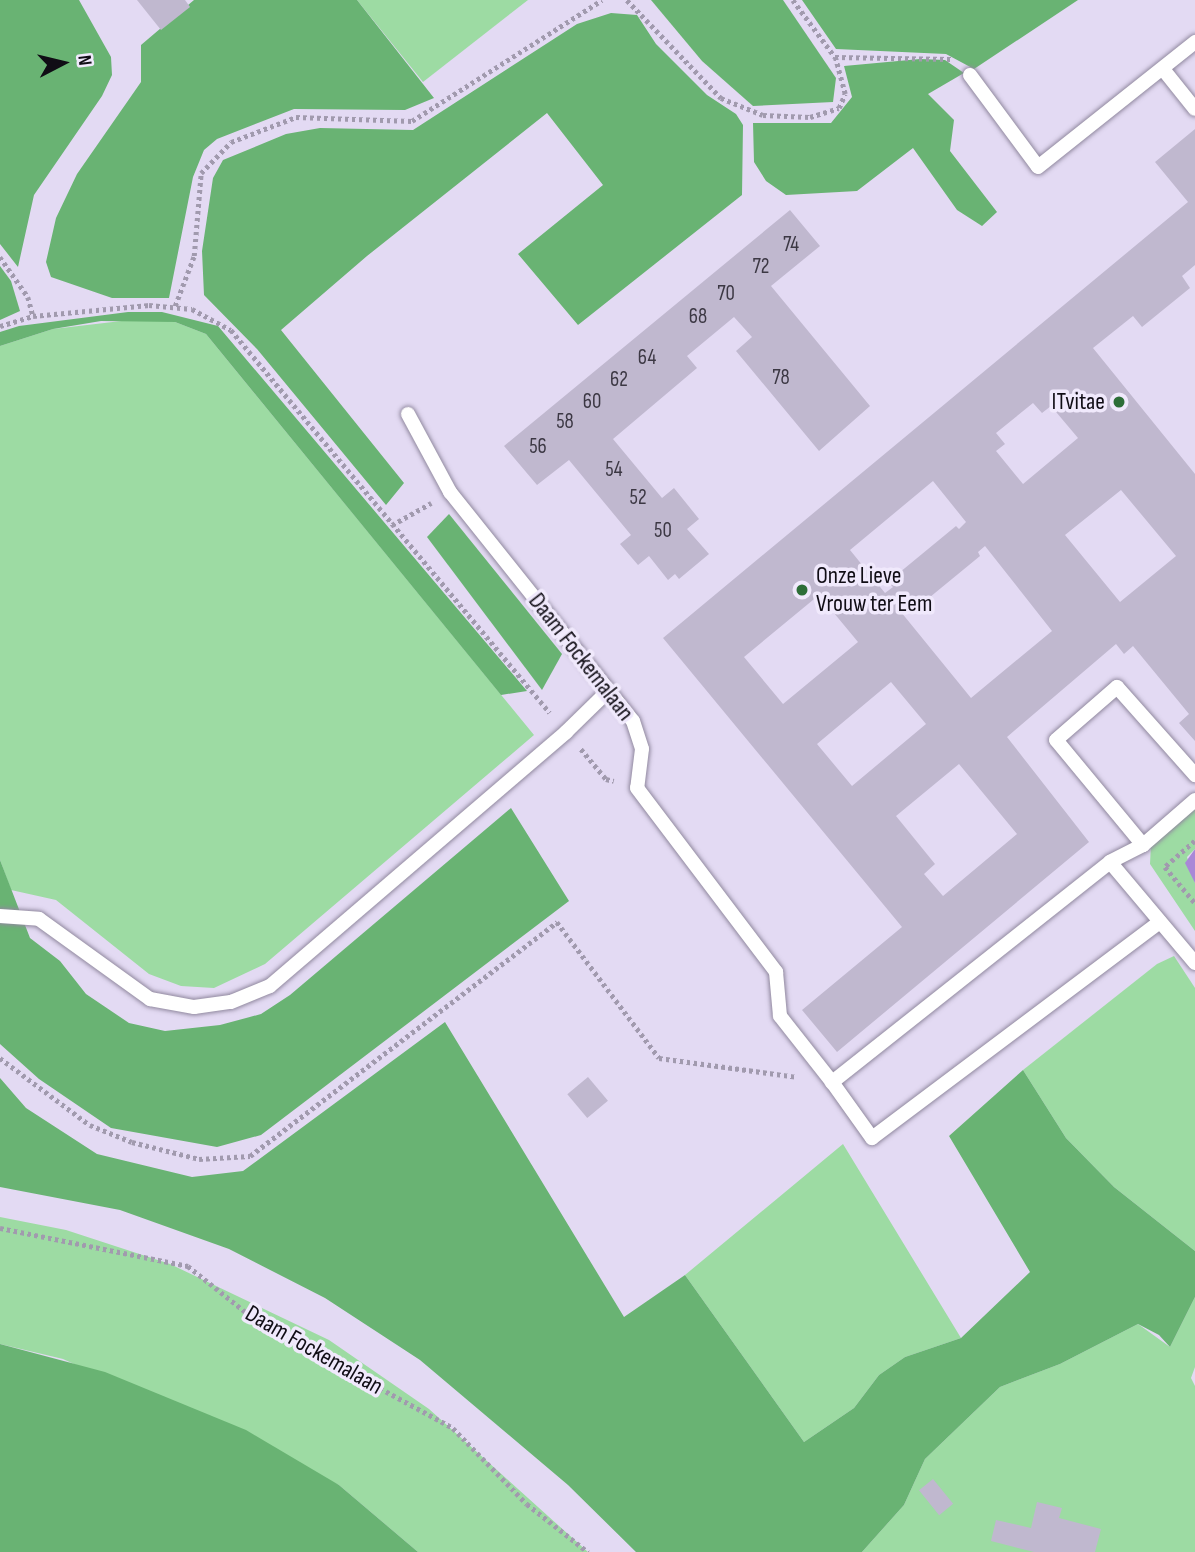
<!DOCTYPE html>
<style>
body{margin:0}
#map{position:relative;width:1195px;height:1552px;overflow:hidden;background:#e3daf3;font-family:"Sofia Sans Condensed",sans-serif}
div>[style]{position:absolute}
.green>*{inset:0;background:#9ddba3}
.forest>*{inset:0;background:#69b373}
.water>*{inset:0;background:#a988d7}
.building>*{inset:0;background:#c0b8cf;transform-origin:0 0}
.path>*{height:4.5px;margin-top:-2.25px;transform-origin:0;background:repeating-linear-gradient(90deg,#a19aae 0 3.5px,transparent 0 7px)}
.roads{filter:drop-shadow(0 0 2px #91899f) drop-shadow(0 0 2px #91899f)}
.lane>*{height:14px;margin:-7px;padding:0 7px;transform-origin:7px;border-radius:7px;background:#fff}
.dots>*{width:19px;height:19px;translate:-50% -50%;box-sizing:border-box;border:4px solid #f0e9fc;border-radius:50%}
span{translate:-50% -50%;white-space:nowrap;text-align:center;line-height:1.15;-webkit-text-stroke:7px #f0e9fc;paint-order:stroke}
.number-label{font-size:21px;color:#3c3844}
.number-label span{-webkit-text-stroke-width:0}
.poi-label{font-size:24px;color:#100d15}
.right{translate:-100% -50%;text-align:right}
.left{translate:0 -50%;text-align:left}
.street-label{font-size:24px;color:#100d15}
.north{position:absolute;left:28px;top:28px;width:70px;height:70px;-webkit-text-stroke:5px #f0e9fc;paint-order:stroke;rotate:83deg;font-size:19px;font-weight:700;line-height:28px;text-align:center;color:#100d15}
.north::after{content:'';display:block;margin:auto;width:24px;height:32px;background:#100d15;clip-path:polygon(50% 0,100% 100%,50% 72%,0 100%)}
</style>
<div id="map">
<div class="green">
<i style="clip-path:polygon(357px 0,528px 0,423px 82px)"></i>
<i style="clip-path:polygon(147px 318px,175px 322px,206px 334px,534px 735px,265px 964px,214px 988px,181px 986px,149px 974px,56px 900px,11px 890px,0 860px,0 346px,53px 329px)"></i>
<i style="clip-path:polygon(1195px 809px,1195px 849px,1187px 857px,1195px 883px,1195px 931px,1150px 864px,1151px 844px)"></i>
<i style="clip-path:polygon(1174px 956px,1195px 988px,1195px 1251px,1114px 1187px,1066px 1138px,1023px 1070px,1157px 964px)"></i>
<i style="clip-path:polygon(843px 1144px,961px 1338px,905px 1357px,879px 1375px,854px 1408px,804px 1442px,685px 1275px)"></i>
<i style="clip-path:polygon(0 1217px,66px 1230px,170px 1264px,329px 1340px,429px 1409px,588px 1552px,418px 1552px,339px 1485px,63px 1359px,0 1344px)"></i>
<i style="clip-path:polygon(1195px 1297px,1195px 1367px,1191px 1378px,1195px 1386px,1195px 1552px,862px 1552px,904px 1505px,925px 1459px,1000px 1387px,1060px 1364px,1138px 1324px,1170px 1347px)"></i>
</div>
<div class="forest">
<i style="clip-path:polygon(0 0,79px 0,111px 57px,112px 75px,102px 96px,34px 195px,18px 267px,0 244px)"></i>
<i style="clip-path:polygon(194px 0,357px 0,434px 98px,405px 110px,294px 109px,217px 139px,204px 150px,193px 177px,169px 298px,112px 298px,51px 277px,46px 262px,56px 218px,77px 174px,141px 82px,141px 45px)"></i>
<i style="clip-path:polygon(651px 0,783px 0,836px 78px,833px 102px,753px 106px,702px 61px)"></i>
<i style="clip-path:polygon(802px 0,1078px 0,974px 69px,946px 54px,836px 49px)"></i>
<i style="clip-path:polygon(611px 13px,637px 15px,656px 44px,707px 95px,736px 114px,743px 125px,742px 195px,578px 325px,518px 254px,603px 185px,547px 113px,367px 256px,281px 330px,404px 483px,386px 505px,257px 349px,204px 295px,202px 251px,213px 178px,223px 160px,286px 134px,320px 128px,413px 130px,577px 24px)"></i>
<i style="clip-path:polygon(920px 59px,945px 60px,964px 73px,928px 94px,954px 120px,950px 151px,997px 212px,982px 226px,957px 210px,913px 148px,857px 191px,786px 195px,766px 181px,754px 162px,753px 123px,831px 123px,852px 97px,844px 66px)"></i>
<i style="clip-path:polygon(0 266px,11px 281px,20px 311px,0 320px)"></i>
<i style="clip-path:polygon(128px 312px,162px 312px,218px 326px,527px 691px,501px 695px,206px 334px,175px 322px,101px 321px,53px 329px,0 346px,0 332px,19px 326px)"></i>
<i style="clip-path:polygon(449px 514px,562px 654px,542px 690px,427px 537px)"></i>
<i style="clip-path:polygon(511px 808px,569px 901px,261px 1135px,217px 1147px,111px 1128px,39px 1079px,0 1044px,0 860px,30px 938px,60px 961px,86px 994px,129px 1023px,165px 1031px,220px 1025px,261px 1014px,290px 995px)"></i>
<i style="clip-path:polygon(445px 1022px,624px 1317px,685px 1275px,804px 1442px,854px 1408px,879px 1375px,905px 1357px,961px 1338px,1030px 1272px,949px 1136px,1023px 1070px,1066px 1138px,1114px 1187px,1195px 1251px,1195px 1297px,1170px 1347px,1159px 1335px,1138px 1324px,1060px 1364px,1000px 1387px,925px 1459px,904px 1505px,862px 1552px,636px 1552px,568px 1485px,420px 1360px,325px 1298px,229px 1249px,120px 1210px,0 1187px,0 1078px,26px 1108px,97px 1154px,192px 1177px,243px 1171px)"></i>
<i style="clip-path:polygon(0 1344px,105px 1372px,246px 1430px,339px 1485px,418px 1552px,0 1552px)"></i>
</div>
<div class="water">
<i style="clip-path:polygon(1195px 849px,1195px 883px,1185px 863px)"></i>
</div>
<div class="building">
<i style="clip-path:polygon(137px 0,185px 0,190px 7px,161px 30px)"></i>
<i style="clip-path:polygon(evenodd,1195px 129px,1195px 265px,1182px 276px,1190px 288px,1142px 327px,1133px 316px,1093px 348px,1195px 474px,1195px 741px,1179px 723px,1189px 714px,1133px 646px,1124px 654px,1116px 644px,1007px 737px,1089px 842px,837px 1052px,802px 1010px,902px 927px,663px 638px,1188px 202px,1155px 162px,1195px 129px,1033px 403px,1042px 413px,1051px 406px,1078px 438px,1023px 484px,996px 451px,1005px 444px,996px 433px,1033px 403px,1195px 129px,933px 481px,966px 522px,959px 529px,956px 526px,888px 582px,893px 587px,885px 593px,850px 550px,933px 481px,1195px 129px,1121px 490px,1176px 556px,1120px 602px,1065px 535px,1121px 490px,1195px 129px,985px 546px,1052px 631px,971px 698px,901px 612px,909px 606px,913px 611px,980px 556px,978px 552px,985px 546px,1195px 129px,819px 595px,858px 642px,783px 704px,744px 657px,819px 595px,1195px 129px,891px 682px,926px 724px,852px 786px,817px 744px,891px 682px,1195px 129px,959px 764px,1017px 834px,943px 896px,924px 874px,935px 864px,896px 816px,959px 764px)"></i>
<i style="clip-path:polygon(790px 210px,820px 246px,771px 286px,870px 406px,819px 451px,736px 351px,752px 337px,734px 317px,687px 356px,697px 368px,613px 439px,662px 498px,674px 488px,699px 519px,687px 529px,709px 554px,679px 579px,675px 574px,668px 580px,649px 556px,638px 565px,620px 544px,631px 535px,569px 460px,537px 485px,504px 446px)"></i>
<i style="left:588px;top:1077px;width:31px;height:27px;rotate:50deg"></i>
<i style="left:933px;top:1479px;width:32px;height:18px;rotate:51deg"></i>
<i style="clip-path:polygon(1037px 1502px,1062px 1508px,1059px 1518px,1101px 1529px,1095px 1552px,1034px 1552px,991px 1541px,996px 1520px,1031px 1528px)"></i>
</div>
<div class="path">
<i style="left:627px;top:0;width:136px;rotate:46.2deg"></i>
<i style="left:721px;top:98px;width:45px;rotate:22deg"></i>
<i style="left:763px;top:115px;width:47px;rotate:2.4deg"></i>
<i style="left:810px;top:117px;width:30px;rotate:-17deg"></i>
<i style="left:839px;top:108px;width:15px;rotate:-67deg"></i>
<i style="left:845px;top:94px;width:38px;rotate:-105deg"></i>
<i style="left:793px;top:0;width:71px;rotate:53.6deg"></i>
<i style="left:835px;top:57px;width:116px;rotate:1deg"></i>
<i style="left:0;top:257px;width:49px;rotate:55deg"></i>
<i style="left:28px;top:297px;width:20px;rotate:75deg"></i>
<i style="left:175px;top:306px;width:53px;rotate:-69.2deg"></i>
<i style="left:194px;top:256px;width:83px;rotate:-85.2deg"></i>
<i style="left:201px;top:173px;width:43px;rotate:-45.9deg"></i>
<i style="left:231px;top:142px;width:70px;rotate:-21deg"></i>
<i style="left:296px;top:117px;width:116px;rotate:2deg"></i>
<i style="left:412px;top:121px;width:225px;rotate:-32.5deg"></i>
<i style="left:0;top:326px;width:34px;rotate:-17deg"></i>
<i style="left:33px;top:316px;width:117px;rotate:-5.4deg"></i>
<i style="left:149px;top:305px;width:43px;rotate:5.3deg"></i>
<i style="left:192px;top:309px;width:44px;rotate:28.3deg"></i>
<i style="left:231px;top:330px;width:498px;rotate:50.2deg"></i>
<i style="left:392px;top:525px;width:45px;rotate:-29.4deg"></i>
<i style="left:581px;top:749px;width:39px;rotate:50deg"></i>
<i style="left:606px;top:779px;width:8px;rotate:14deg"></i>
<i style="left:1195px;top:841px;width:40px;rotate:139deg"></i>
<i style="left:1165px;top:867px;width:47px;rotate:50.2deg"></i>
<i style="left:0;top:1058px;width:112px;rotate:36.7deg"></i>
<i style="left:90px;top:1125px;width:45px;rotate:22deg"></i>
<i style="left:132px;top:1142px;width:69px;rotate:14.2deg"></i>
<i style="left:199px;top:1159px;width:51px;rotate:-3.4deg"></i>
<i style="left:250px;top:1156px;width:386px;rotate:-37.3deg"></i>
<i style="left:557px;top:922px;width:170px;rotate:53.1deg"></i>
<i style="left:659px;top:1058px;width:139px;rotate:7.8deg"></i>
<i style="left:0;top:1228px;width:192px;rotate:11.4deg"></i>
<i style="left:188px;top:1266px;width:88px;rotate:38.6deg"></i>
<i style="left:257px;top:1321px;width:223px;rotate:28.6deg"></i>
<i style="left:453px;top:1428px;width:106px;rotate:45.8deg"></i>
<i style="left:527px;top:1504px;width:78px;rotate:38.2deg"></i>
</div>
<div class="roads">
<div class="lane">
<i style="left:1163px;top:69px;width:51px;rotate:51.3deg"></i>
<i style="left:970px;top:75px;width:114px;rotate:53.5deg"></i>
<i style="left:1038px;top:167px;width:201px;rotate:-38.5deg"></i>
<i style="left:408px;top:414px;width:89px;rotate:61.7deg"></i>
<i style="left:450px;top:492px;width:293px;rotate:51.4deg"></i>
<i style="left:633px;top:721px;width:29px;rotate:72deg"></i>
<i style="left:642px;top:749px;width:39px;rotate:97deg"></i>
<i style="left:637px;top:788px;width:231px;rotate:52.9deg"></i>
<i style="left:776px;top:972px;width:44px;rotate:84.8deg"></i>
<i style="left:780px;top:1016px;width:84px;rotate:51.8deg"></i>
<i style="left:1195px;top:800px;width:69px;rotate:139.1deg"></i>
<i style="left:1143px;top:845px;width:37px;rotate:153deg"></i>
<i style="left:1110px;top:862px;width:132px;rotate:49.9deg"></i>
<i style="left:1143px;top:845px;width:136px;rotate:-129.6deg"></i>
<i style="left:1056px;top:740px;width:81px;rotate:-41deg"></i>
<i style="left:1117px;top:687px;width:118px;rotate:48.4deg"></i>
<i style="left:1110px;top:862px;width:355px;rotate:141.6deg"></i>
<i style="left:832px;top:1082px;width:69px;rotate:54.5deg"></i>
<i style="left:872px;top:1138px;width:360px;rotate:-36.9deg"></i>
<i style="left:0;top:916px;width:39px;rotate:4deg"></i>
<i style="left:39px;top:919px;width:137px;rotate:35.8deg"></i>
<i style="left:150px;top:999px;width:45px;rotate:10.3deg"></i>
<i style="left:194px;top:1007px;width:37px;rotate:-8deg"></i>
<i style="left:231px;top:1002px;width:42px;rotate:-22.3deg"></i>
<i style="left:270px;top:986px;width:390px;rotate:-40.6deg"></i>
<i style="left:566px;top:732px;width:60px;rotate:-44.3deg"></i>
</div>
</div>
<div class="dots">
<i style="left:1119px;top:402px;background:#2d6e38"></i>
<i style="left:802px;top:590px;background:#2d6e38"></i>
</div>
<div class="number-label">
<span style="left:791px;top:245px">74</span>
<span style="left:761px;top:267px">72</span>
<span style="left:726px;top:294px">70</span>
<span style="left:698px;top:317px">68</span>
<span style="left:647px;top:358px">64</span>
<span style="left:781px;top:378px">78</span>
<span style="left:619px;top:380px">62</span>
<span style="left:592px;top:402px">60</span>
<span style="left:565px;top:422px">58</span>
<span style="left:538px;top:447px">56</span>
<span style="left:614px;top:470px">54</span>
<span style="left:638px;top:498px">52</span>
<span style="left:663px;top:531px">50</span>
</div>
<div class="poi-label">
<span class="right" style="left:1105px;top:402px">ITvitae</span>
<span class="left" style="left:816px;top:590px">Onze Lieve<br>Vrouw ter Eem</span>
</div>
<div class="street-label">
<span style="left:581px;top:657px;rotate:52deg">Daam Fockemalaan</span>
<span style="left:314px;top:1350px;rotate:30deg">Daam Fockemalaan</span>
</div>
<div class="north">N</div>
</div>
